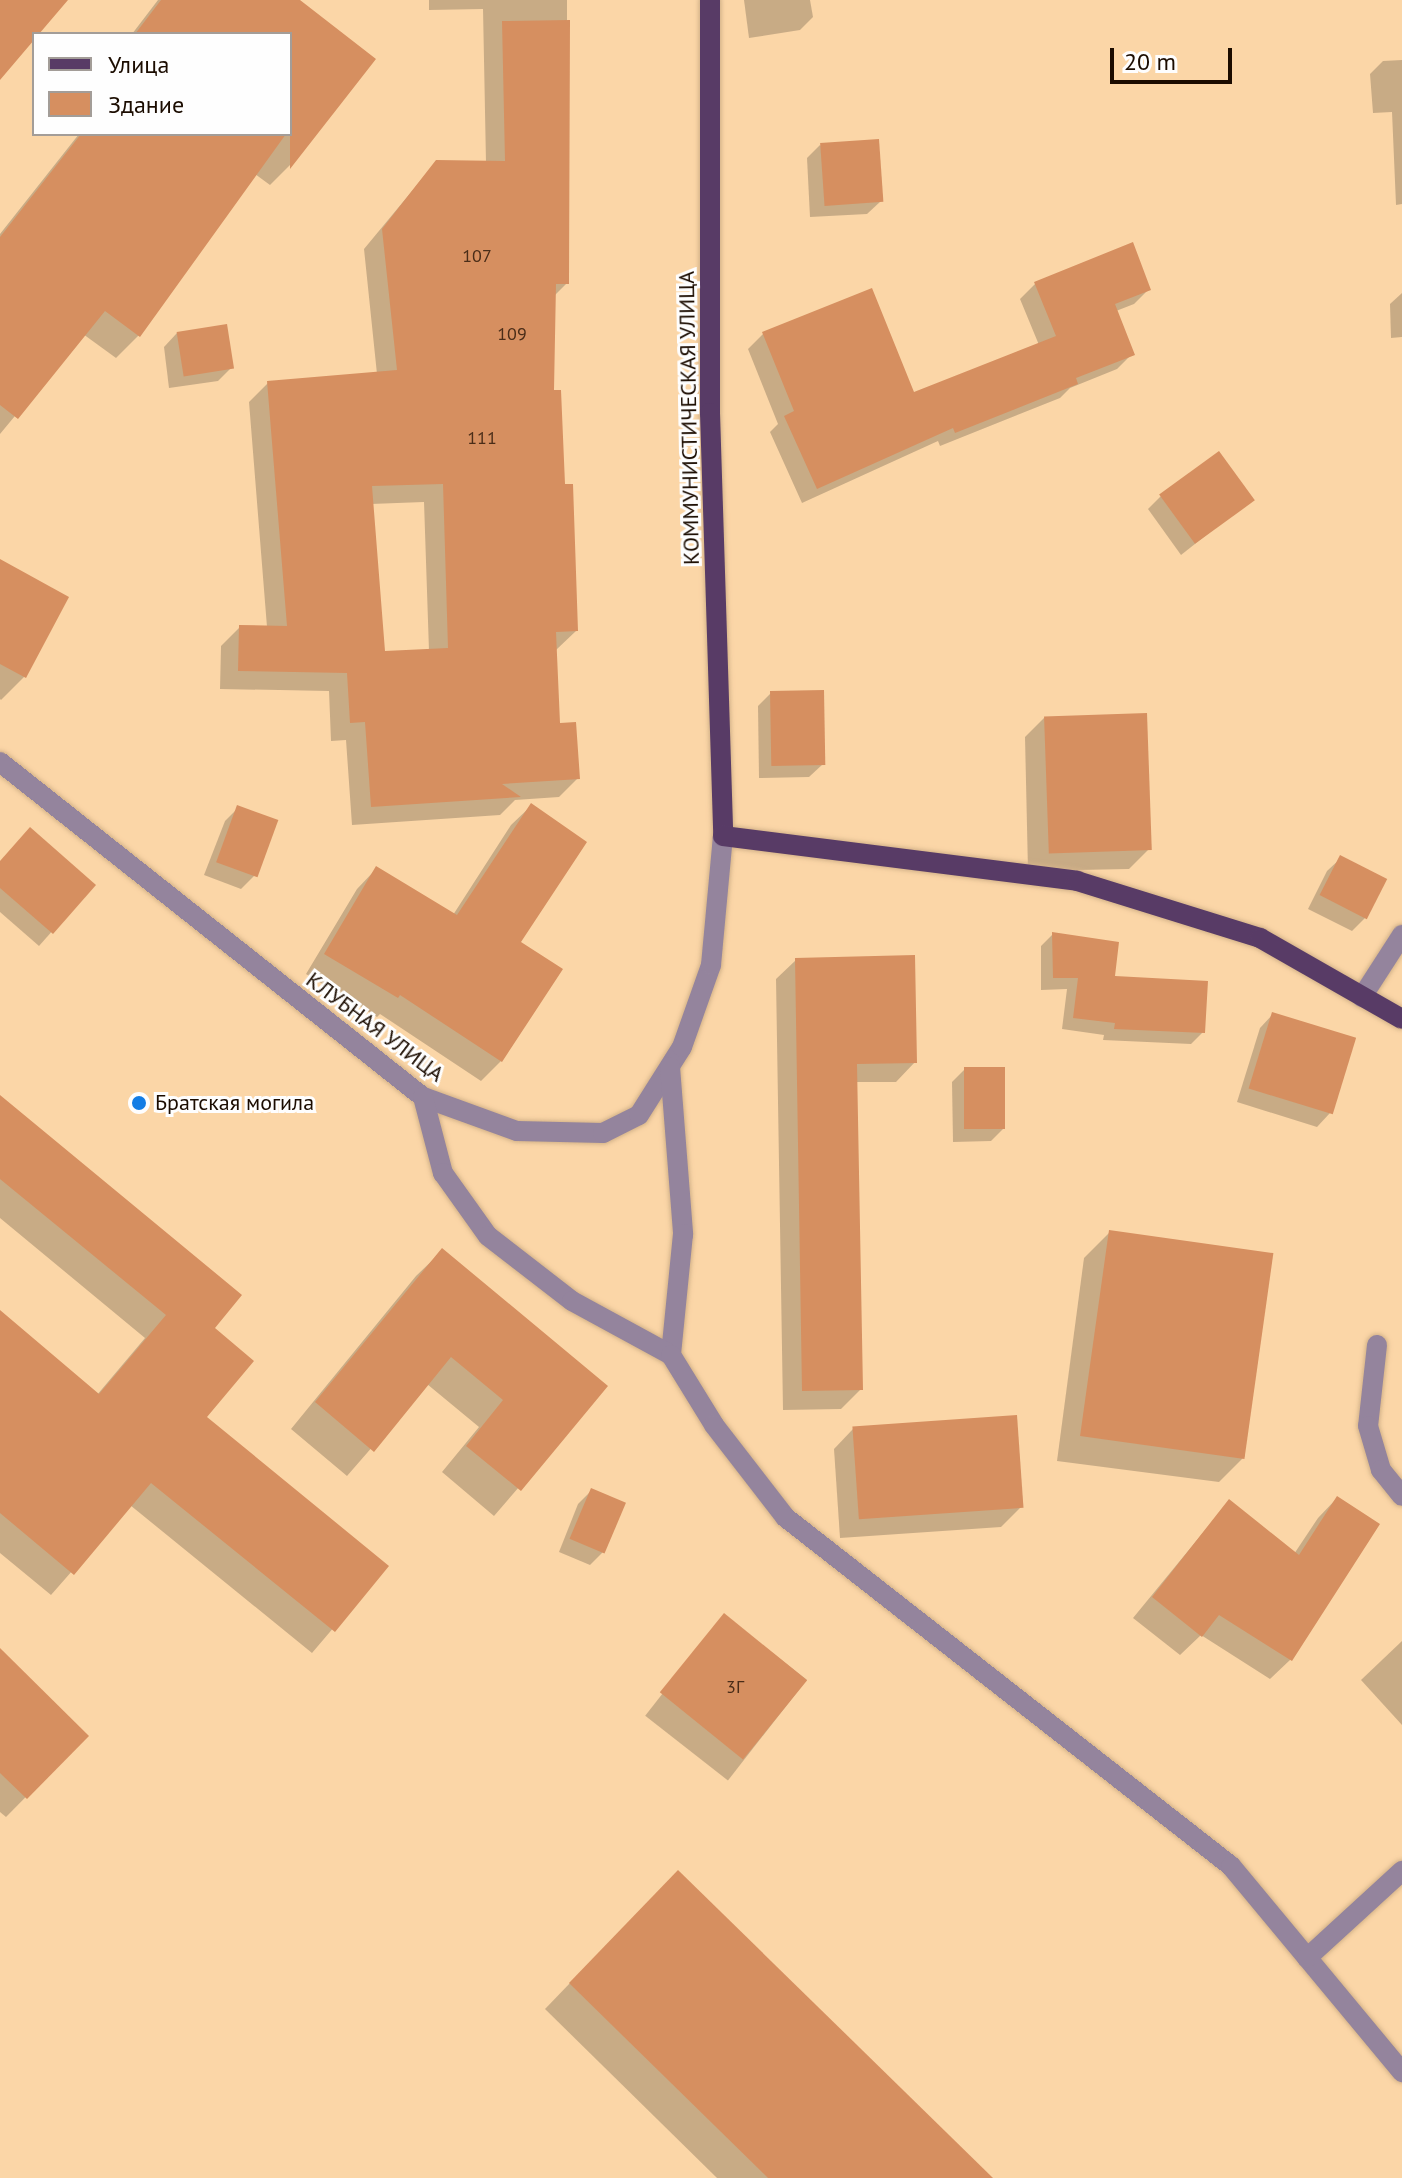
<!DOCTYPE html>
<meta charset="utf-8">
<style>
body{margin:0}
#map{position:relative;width:1402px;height:2178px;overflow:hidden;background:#fbd6a7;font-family:"PT Sans",sans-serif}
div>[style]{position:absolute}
.shadow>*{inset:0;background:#0003;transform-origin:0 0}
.building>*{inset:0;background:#d68f60;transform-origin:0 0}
.roads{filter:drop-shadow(0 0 2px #d3b289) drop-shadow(0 0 2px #d3b289)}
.minor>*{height:20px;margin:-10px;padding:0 10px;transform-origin:10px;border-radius:10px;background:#94849d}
.primary>*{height:20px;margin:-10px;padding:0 10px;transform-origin:10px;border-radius:10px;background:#583b66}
.dots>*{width:22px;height:22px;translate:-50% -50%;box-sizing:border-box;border:4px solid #fefefe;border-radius:50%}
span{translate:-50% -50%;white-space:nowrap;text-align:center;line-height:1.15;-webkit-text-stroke:6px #fefefe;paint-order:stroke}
.number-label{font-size:18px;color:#4a2d18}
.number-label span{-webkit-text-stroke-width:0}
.street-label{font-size:22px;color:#1b0c00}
.poi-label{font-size:22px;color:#1b0c00}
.left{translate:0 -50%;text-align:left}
.legend{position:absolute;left:32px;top:32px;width:260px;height:104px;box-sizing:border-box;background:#fefefe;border:2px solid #a39d98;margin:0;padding:10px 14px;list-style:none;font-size:24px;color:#1b0c00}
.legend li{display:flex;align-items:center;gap:16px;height:40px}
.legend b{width:40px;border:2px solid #a39d98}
.scale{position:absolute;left:1110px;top:48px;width:122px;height:36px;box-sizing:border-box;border:4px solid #1b0c00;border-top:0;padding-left:10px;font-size:24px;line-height:28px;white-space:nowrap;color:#1b0c00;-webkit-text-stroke:6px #fefefe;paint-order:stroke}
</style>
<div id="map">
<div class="shadow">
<i style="clip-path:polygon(158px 0,296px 0,292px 163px,270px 185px,255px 174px,139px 335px,116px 358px,83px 334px,0 434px,0 234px,79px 134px,290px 134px,290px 34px,132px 34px)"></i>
<i style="clip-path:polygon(evenodd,429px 0,567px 0,567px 283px,554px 296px,552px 392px,576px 631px,556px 650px,558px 726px,578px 778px,559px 797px,515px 800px,500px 815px,352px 825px,346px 740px,331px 741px,329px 691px,220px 689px,221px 646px,240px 627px,267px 627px,249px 402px,268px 383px,377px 374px,364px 249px,436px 162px,486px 163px,483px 9px,429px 10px,429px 0,424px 502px,429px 651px,383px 653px,371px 504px,424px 502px)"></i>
<i style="clip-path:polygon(744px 0,810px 0,813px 17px,800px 30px,749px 38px)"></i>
<i style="clip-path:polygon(1402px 60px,1402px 204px,1396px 205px,1392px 112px,1373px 113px,1370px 74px,1383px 61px)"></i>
<i style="clip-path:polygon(820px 145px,881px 201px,867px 214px,810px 217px,807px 158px)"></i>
<i style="clip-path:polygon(1035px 284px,1149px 289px,1134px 304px,1116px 311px,1132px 354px,1117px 369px,1070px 388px,1060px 398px,940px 446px,938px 441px,802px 503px,770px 432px,778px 424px,748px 349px,763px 334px,913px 395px,1039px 345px,1020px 299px)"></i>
<i style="clip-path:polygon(1402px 293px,1402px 337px,1391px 338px,1390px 304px)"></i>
<i style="clip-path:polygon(177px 333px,231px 368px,218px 381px,169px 388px,164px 347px)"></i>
<i style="clip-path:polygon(1161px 496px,1252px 499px,1181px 555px,1148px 509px)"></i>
<i style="clip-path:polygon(0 562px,24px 677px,1px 700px,0 699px)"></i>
<i style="clip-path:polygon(771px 693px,823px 764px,809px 777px,759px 778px,758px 706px)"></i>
<i style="clip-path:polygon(1045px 717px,1149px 849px,1129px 869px,1028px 871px,1025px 737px)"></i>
<i style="clip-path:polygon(531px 806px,518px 942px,501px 1061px,481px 1081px,380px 1014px,377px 1017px,306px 974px,357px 889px,376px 869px,453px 915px,511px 825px)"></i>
<i style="clip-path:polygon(238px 808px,254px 876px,241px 889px,204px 875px,225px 821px)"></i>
<i style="clip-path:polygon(1341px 858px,1365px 918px,1352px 931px,1308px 909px,1327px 871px)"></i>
<i style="clip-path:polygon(0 862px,93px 885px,39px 946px,0 912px)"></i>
<i style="clip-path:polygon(1053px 934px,1113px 978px,1203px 1032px,1191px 1044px,1103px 1040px,1104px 1035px,1062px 1029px,1067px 989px,1041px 990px,1041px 946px)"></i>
<i style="clip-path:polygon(796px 960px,915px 1062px,896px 1082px,855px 1082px,861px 1389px,841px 1409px,783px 1410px,776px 979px)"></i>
<i style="clip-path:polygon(1273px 1014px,1330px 1113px,1317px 1127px,1237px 1102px,1260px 1028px)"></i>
<i style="clip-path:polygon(965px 1069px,1004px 1128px,991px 1141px,953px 1142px,952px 1082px)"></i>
<i style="clip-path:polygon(0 1097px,212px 1328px,204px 1417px,386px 1566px,312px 1653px,130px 1505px,51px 1595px,0 1553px,0 1510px,145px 1338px,0 1218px)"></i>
<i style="clip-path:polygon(1110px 1232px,1245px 1456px,1219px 1482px,1057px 1461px,1084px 1258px)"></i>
<i style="clip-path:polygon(442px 1251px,606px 1386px,494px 1516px,442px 1472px,479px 1427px,427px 1384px,347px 1476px,291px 1429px,416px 1276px)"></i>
<i style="clip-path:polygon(853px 1429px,1021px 1507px,1001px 1527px,840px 1538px,834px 1449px)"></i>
<i style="clip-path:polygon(591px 1491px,603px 1552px,590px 1565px,559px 1552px,578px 1504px)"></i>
<i style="clip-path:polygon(1337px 1498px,1290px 1660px,1270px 1679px,1201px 1635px,1180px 1655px,1133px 1618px,1229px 1501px,1294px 1554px,1318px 1518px)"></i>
<i style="left:724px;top:1615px;width:105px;height:128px;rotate:38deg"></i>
<i style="clip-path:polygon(1402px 1641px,1402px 1725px,1361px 1680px)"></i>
<i style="clip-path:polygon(0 1651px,86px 1736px,6px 1817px,0 1812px)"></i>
<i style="clip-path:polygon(652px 1898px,990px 2178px,717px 2178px,545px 2009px)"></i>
</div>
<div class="building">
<i style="clip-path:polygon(0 0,68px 0,39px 34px,34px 34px,34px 40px,0 80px)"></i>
<i style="clip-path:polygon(161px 0,300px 0,376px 59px,290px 169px,290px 34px,135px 34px)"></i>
<i style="clip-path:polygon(evenodd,570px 20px,569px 284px,556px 284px,554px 390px,561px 390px,565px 484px,573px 484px,578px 631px,556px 632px,560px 723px,576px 722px,580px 779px,502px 784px,521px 797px,371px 807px,365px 722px,350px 723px,347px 673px,238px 671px,239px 625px,287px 626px,267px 381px,397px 370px,382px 229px,436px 160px,505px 161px,502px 21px,570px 20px,443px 484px,448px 648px,385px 651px,372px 486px,443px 484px)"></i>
<i style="clip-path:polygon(81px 134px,286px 134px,140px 337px,105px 311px,18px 419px,0 405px,0 237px)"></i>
<i style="left:879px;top:139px;width:63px;height:59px;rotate:86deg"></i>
<i style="clip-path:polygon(1133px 242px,1151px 290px,1115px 304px,1135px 355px,1076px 378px,1078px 384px,955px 433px,953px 428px,817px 489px,784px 416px,794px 411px,762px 332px,872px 288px,914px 392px,1056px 336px,1034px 282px)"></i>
<i style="left:227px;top:324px;width:45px;height:51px;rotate:81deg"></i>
<i style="left:1219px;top:451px;width:61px;height:74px;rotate:54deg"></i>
<i style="clip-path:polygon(0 559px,69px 597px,26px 678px,0 664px)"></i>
<i style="left:824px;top:690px;width:75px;height:54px;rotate:89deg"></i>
<i style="left:1147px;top:713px;width:137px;height:103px;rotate:88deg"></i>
<i style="clip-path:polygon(531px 803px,587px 842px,521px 942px,563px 969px,502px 1062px,400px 995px,398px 998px,324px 954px,376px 866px,457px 915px)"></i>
<i style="left:237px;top:805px;width:44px;height:61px;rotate:20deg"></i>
<i style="clip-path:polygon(30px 827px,96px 885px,53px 934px,0 888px,0 861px)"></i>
<i style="left:1340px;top:855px;width:53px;height:45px;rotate:27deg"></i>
<i style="clip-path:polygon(1052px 932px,1119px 942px,1115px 976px,1208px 981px,1205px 1033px,1114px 1029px,1115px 1023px,1073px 1018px,1078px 978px,1053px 978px)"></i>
<i style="clip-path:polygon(915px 955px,917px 1063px,857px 1064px,863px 1390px,802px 1391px,795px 958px)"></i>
<i style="left:1272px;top:1012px;width:88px;height:80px;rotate:17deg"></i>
<i style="left:964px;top:1067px;width:41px;height:62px"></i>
<i style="clip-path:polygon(0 1095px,242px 1295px,215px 1328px,254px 1361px,207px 1417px,389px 1566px,335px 1632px,151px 1483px,74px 1575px,0 1513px,0 1310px,99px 1394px,166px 1315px,0 1179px)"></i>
<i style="left:1109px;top:1230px;width:166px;height:208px;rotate:8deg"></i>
<i style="clip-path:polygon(442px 1248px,608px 1386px,521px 1491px,466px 1446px,503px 1400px,451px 1357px,374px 1452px,315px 1402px)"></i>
<i style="left:1017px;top:1415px;width:93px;height:165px;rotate:86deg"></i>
<i style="left:591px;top:1488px;width:38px;height:55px;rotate:23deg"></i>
<i style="clip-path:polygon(1337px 1496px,1380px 1524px,1292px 1661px,1219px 1615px,1202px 1637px,1152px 1597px,1229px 1499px,1299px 1555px)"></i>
<i style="left:724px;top:1613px;width:107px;height:102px;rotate:39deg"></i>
<i style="clip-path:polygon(0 1648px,89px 1736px,27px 1799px,0 1773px)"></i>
<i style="clip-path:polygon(678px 1870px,993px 2178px,768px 2178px,569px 1983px)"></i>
</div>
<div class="roads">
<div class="minor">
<i style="left:0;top:762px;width:540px;rotate:38.38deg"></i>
<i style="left:423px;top:1097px;width:100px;rotate:19.9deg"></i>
<i style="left:517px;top:1131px;width:86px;rotate:1.3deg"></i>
<i style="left:603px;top:1133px;width:40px;rotate:-26.6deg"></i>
<i style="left:639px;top:1115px;width:80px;rotate:-57.7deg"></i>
<i style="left:682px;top:1047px;width:87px;rotate:-70.5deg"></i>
<i style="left:711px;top:965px;width:130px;rotate:-84.7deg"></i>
<i style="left:1362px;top:997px;width:74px;rotate:-57.2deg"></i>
<i style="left:670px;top:1067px;width:168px;rotate:85.5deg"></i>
<i style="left:683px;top:1234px;width:122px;rotate:95.7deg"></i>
<i style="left:423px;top:1097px;width:79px;rotate:75.3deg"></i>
<i style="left:443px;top:1173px;width:77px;rotate:54.5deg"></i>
<i style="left:488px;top:1236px;width:106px;rotate:37.7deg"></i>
<i style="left:572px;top:1301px;width:113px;rotate:28.6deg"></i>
<i style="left:671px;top:1355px;width:82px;rotate:58.4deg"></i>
<i style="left:714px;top:1425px;width:116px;rotate:52.3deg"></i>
<i style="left:785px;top:1517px;width:566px;rotate:38.04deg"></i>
<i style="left:1231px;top:1866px;width:268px;rotate:50.3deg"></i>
<i style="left:1377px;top:1345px;width:81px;rotate:96.3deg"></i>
<i style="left:1368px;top:1426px;width:46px;rotate:73.5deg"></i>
<i style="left:1381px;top:1470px;width:33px;rotate:51deg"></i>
<i style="left:1307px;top:1958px;width:129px;rotate:-42.5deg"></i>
</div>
<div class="primary">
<i style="left:710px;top:0;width:413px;rotate:90deg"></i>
<i style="left:710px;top:413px;width:423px;rotate:88.2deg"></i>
<i style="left:723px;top:836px;width:357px;rotate:7.2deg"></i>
<i style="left:1077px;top:881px;width:192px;rotate:17.3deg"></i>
<i style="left:1260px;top:938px;width:163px;rotate:29.7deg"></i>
</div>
</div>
<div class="dots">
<i style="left:139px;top:1103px;background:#137de5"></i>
</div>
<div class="number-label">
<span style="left:477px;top:256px">107</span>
<span style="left:512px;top:334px">109</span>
<span style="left:482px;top:438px">111</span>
<span style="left:735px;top:1687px">3Г</span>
</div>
<div class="street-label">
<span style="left:689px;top:418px;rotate:-91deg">КОММУНИСТИЧЕСКАЯ УЛИЦА</span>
<span style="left:375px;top:1027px;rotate:37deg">КЛУБНАЯ УЛИЦА</span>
</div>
<div class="poi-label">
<span class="left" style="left:155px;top:1103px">Братская могила</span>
</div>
<ul class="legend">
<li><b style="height:10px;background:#583b66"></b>Улица</li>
<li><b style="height:22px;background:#d68f60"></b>Здание</li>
</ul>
<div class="scale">20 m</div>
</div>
